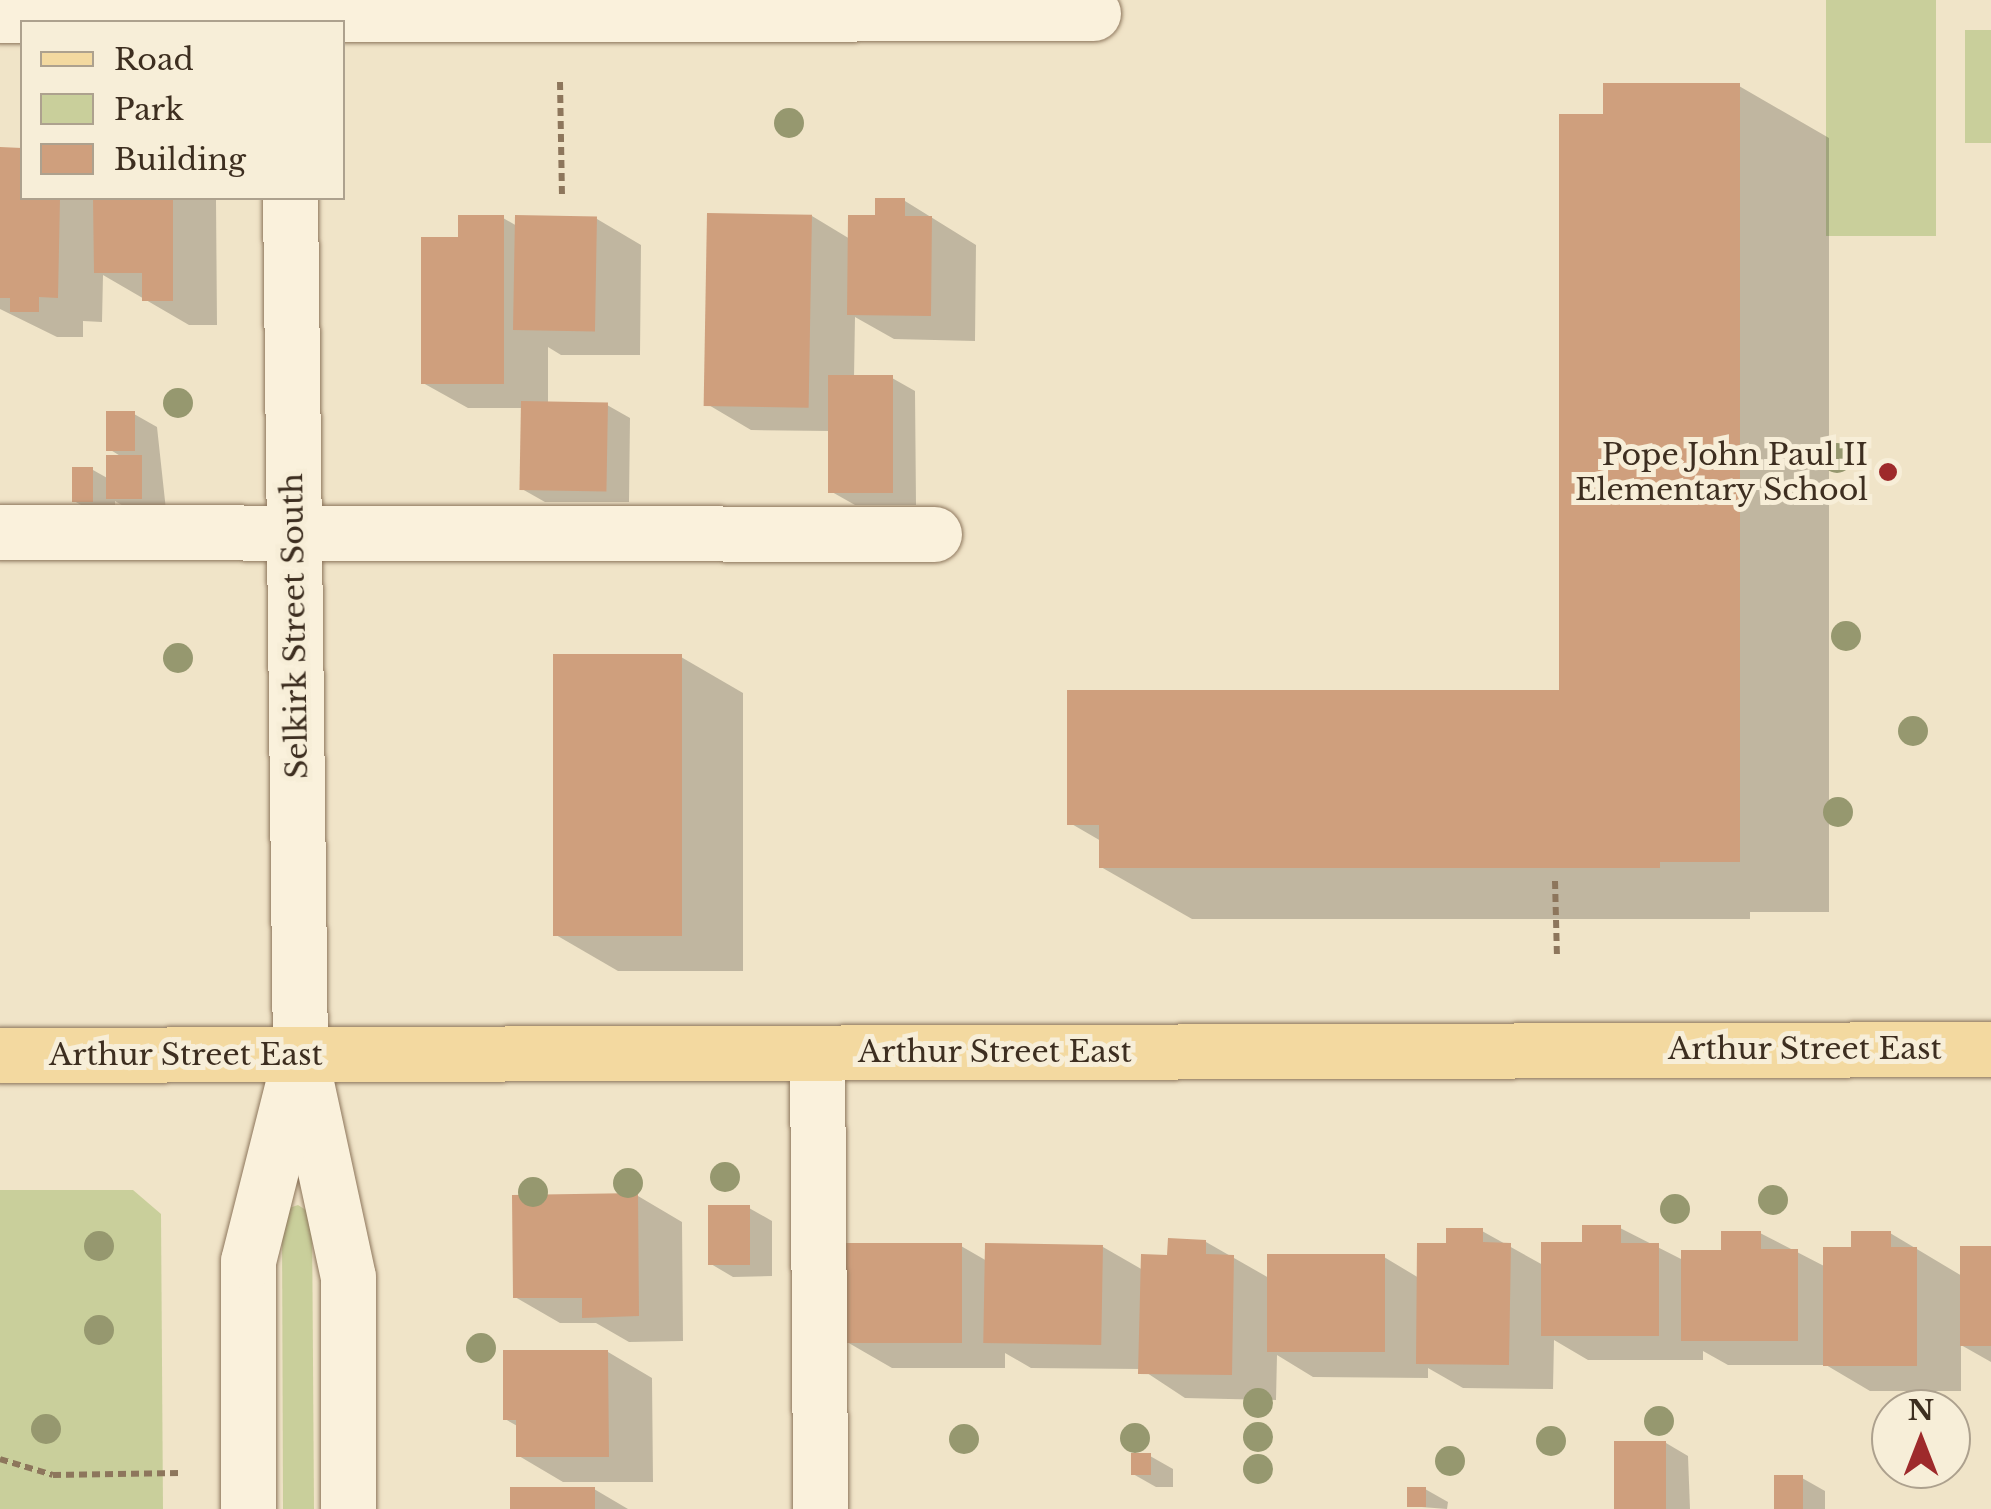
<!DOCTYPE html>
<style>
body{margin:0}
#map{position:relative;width:1991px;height:1509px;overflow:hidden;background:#f0e4c8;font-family:"Libre Baskerville",serif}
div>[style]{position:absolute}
.green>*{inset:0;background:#c9cf9b;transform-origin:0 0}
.shadow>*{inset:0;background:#0003}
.building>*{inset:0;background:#cf9f7d;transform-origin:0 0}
.path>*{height:6px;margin-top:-3px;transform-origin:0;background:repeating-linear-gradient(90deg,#8d765c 0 8px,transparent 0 13px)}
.roads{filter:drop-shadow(0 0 2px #8d765c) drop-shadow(0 0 2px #8d765c)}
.minor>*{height:55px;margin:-27.5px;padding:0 27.5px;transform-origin:27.5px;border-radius:27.5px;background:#faf1dc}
.major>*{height:55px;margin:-27.5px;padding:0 27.5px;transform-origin:27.5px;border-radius:27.5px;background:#f3d9a0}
.trees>*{width:30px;height:30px;margin:-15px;border-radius:50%;background:#96986f}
.dots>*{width:28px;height:28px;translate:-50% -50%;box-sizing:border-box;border:5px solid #f7eed8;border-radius:50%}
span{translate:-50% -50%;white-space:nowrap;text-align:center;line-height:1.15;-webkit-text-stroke:10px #f7eed8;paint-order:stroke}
.poi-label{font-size:30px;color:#3d2e20}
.right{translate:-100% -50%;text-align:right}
.street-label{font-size:30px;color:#3d2e20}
.legend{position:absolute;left:20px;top:20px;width:325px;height:180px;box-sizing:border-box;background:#f7eed8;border:2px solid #ada18e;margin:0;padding:12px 18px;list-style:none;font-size:30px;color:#3d2e20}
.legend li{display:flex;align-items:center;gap:20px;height:50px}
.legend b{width:50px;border:2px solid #ada18e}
.north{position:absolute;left:1871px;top:1389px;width:100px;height:100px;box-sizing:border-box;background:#f7eed8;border:2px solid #ada18e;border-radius:50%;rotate:0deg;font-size:28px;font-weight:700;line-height:40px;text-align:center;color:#3d2e20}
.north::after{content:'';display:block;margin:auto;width:35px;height:45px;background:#9e2a2b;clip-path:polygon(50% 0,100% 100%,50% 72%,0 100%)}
</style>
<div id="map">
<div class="green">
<i style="left:1826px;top:0;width:110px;height:236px"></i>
<i style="left:1991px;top:30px;width:113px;height:26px;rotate:90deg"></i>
<i style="clip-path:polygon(0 1190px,133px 1190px,161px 1214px,163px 1509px,0 1509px)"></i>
<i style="clip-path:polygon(298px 1205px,312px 1214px,314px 1509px,283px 1509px,282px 1227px,289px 1208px)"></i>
</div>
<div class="shadow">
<i style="clip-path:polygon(1739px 86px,1829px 138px,1829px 912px,1750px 912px,1750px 919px,1192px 919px,1101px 867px,1101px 841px,1070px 823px,1561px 693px,1606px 116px)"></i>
<i style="clip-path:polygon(0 150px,22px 151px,22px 198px,216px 199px,217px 325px,189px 325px,103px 275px,102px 322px,83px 321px,83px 337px,57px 337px,0 309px)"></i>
<i style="clip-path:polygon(905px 201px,976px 245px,975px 341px,894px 339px,855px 317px,854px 378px,892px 378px,915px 391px,916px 505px,855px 505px,832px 492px,831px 431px,751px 430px,707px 404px,812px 216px,850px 239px)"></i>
<i style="clip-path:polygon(503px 218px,517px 226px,597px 219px,641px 245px,640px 355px,561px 355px,548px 347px,548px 404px,607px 405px,630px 418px,629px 502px,545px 502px,522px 489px,523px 408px,468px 408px,423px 383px,461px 239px)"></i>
<i style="clip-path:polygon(134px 414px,157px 427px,166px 510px,132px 511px,115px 501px,115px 514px,97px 514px,74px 501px,93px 470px,109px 479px,122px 457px,109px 449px)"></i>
<i style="clip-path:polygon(681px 657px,743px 693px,743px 971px,618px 971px,556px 935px)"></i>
<i style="clip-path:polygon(638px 1196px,682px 1222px,683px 1341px,629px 1342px,596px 1323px,560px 1323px,515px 1297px)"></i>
<i style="clip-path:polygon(749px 1208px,772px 1221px,772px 1276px,733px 1277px,711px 1264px)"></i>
<i style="clip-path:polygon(1620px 1228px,1683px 1260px,1723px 1252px,1760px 1233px,1826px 1267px,1890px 1233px,1962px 1276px,1991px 1249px,1991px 1362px,1961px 1345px,1961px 1391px,1870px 1391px,1826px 1365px,1728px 1365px,1703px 1351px,1703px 1360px,1588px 1360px,1554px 1340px,1553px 1389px,1463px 1388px,1428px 1368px,1428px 1378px,1313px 1377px,1277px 1355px,1276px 1400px,1185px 1398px,1141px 1369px,1031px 1368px,1005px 1353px,1005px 1368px,892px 1368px,847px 1342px,961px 1246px,987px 1261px,1103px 1247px,1143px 1270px,1206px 1242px,1269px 1278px,1384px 1257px,1419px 1278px,1449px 1246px,1482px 1231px,1543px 1265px)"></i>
<i style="clip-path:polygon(608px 1352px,652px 1378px,653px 1482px,563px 1482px,519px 1456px,519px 1427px,505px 1419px)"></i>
<i style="clip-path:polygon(1666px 1443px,1688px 1456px,1690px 1509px,1617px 1509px)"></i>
<i style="clip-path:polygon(1150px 1456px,1173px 1469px,1173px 1487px,1156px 1487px,1133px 1474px)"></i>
<i style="clip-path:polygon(1802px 1478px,1825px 1491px,1825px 1509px,1776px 1509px)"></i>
<i style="clip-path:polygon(594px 1489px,628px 1509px,513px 1509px)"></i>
<i style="clip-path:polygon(1425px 1489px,1448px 1502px,1447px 1509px,1409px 1506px)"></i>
</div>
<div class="building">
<i style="clip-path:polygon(1603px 83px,1740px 83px,1740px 862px,1660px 862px,1660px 868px,1099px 868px,1099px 825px,1067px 825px,1067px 690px,1559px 690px,1559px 114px,1603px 114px)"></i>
<i style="clip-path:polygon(0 147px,22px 148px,22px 198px,60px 198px,58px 298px,39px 297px,39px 312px,10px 312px,10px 298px,0 298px)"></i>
<i style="clip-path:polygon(93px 198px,173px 198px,173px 301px,142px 301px,142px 273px,94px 273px)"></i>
<i style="clip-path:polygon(875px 198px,905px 198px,905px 216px,932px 216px,931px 316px,847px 315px,848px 215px,875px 215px)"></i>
<i style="left:707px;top:213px;width:105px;height:193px;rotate:1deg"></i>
<i style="clip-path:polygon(458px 215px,504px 215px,504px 384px,421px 384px,421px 237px,458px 237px)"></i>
<i style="left:515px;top:215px;width:82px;height:115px;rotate:1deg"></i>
<i style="left:893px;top:375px;width:118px;height:65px;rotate:90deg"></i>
<i style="left:521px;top:401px;width:87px;height:89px;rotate:1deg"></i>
<i style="left:106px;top:411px;width:29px;height:40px"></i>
<i style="left:106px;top:455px;width:36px;height:44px"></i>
<i style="left:93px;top:467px;width:35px;height:21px;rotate:90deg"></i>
<i style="left:553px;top:654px;width:129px;height:282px"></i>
<i style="clip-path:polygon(638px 1193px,639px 1316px,582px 1318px,582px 1298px,513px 1298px,512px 1195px)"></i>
<i style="left:708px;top:1205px;width:42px;height:60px"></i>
<i style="clip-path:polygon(1582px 1225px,1621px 1225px,1621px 1243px,1659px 1243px,1659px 1336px,1541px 1336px,1541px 1242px,1582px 1242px)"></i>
<i style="clip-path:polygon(1446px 1228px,1483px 1228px,1483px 1242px,1511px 1243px,1509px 1365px,1416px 1364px,1417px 1243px,1446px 1243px)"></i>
<i style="clip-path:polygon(1721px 1231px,1761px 1231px,1761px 1249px,1798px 1249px,1798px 1341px,1681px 1341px,1681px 1250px,1721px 1250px)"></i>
<i style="clip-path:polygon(1851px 1231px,1891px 1231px,1891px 1247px,1917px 1247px,1917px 1366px,1823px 1366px,1823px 1247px,1851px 1247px)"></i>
<i style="clip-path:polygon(1168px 1238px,1206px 1240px,1206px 1254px,1234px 1255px,1232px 1375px,1138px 1374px,1141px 1254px,1167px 1255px)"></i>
<i style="left:845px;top:1243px;width:117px;height:100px"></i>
<i style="left:985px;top:1243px;width:118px;height:100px;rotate:1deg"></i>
<i style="left:1960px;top:1246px;width:31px;height:100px"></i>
<i style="left:1267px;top:1254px;width:118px;height:98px"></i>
<i style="clip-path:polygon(503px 1350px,608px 1350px,609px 1457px,516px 1457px,516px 1420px,503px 1420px)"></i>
<i style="left:1614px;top:1441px;width:52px;height:68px"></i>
<i style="left:1131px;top:1453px;width:20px;height:22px"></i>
<i style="left:1774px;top:1475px;width:29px;height:34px"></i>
<i style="left:595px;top:1487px;width:22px;height:85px;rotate:90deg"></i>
<i style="left:1407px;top:1487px;width:19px;height:20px"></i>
</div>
<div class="path">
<i style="left:560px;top:82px;width:114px;rotate:89deg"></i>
<i style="left:1555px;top:881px;width:74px;rotate:88.5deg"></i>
<i style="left:0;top:1459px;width:55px;rotate:16.8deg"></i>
<i style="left:53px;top:1475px;width:127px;rotate:-0.9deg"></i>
</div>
<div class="roads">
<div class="minor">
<i style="left:0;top:15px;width:1093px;rotate:-0.1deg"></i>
<i style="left:290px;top:198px;width:857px;rotate:89.33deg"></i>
<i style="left:300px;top:1055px;width:227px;rotate:77.8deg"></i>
<i style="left:348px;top:1277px;width:232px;rotate:90deg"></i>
<i style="left:0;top:532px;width:934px;rotate:0.12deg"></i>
<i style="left:817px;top:1053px;width:456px;rotate:89.6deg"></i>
<i style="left:248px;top:1509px;width:248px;rotate:-90deg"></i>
<i style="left:248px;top:1261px;width:199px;rotate:-75.8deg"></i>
</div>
<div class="major">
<i style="left:0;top:1055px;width:1991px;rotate:-0.17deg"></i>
</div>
</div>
<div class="trees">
<i style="left:789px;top:123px"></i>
<i style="left:178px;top:403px"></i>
<i style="left:1837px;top:458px"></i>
<i style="left:1846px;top:636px"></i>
<i style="left:178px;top:658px"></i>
<i style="left:1913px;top:731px"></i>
<i style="left:1838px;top:812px"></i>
<i style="left:725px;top:1177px"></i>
<i style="left:628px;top:1183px"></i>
<i style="left:533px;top:1192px"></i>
<i style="left:1773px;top:1200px"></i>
<i style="left:1675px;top:1209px"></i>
<i style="left:99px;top:1246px"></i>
<i style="left:99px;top:1330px"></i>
<i style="left:481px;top:1348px"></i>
<i style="left:1258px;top:1403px"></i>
<i style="left:1659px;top:1421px"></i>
<i style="left:46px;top:1429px"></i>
<i style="left:1258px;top:1437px"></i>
<i style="left:1135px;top:1438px"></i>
<i style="left:964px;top:1439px"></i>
<i style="left:1551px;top:1441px"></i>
<i style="left:1450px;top:1461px"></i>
<i style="left:1258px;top:1469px"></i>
</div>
<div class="dots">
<i style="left:1888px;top:472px;background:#9e2a2b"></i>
</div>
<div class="poi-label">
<span class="right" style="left:1868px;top:472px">Pope John Paul II<br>Elementary School</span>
</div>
<div class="street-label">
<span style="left:295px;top:626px;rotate:-91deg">Selkirk Street South</span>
<span style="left:1805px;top:1049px">Arthur Street East</span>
<span style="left:995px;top:1052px">Arthur Street East</span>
<span style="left:186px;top:1055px">Arthur Street East</span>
</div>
<ul class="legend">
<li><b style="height:12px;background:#f3d9a0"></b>Road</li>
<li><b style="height:28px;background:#c9cf9b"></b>Park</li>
<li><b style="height:28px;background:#cf9f7d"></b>Building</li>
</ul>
<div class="north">N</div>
</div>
